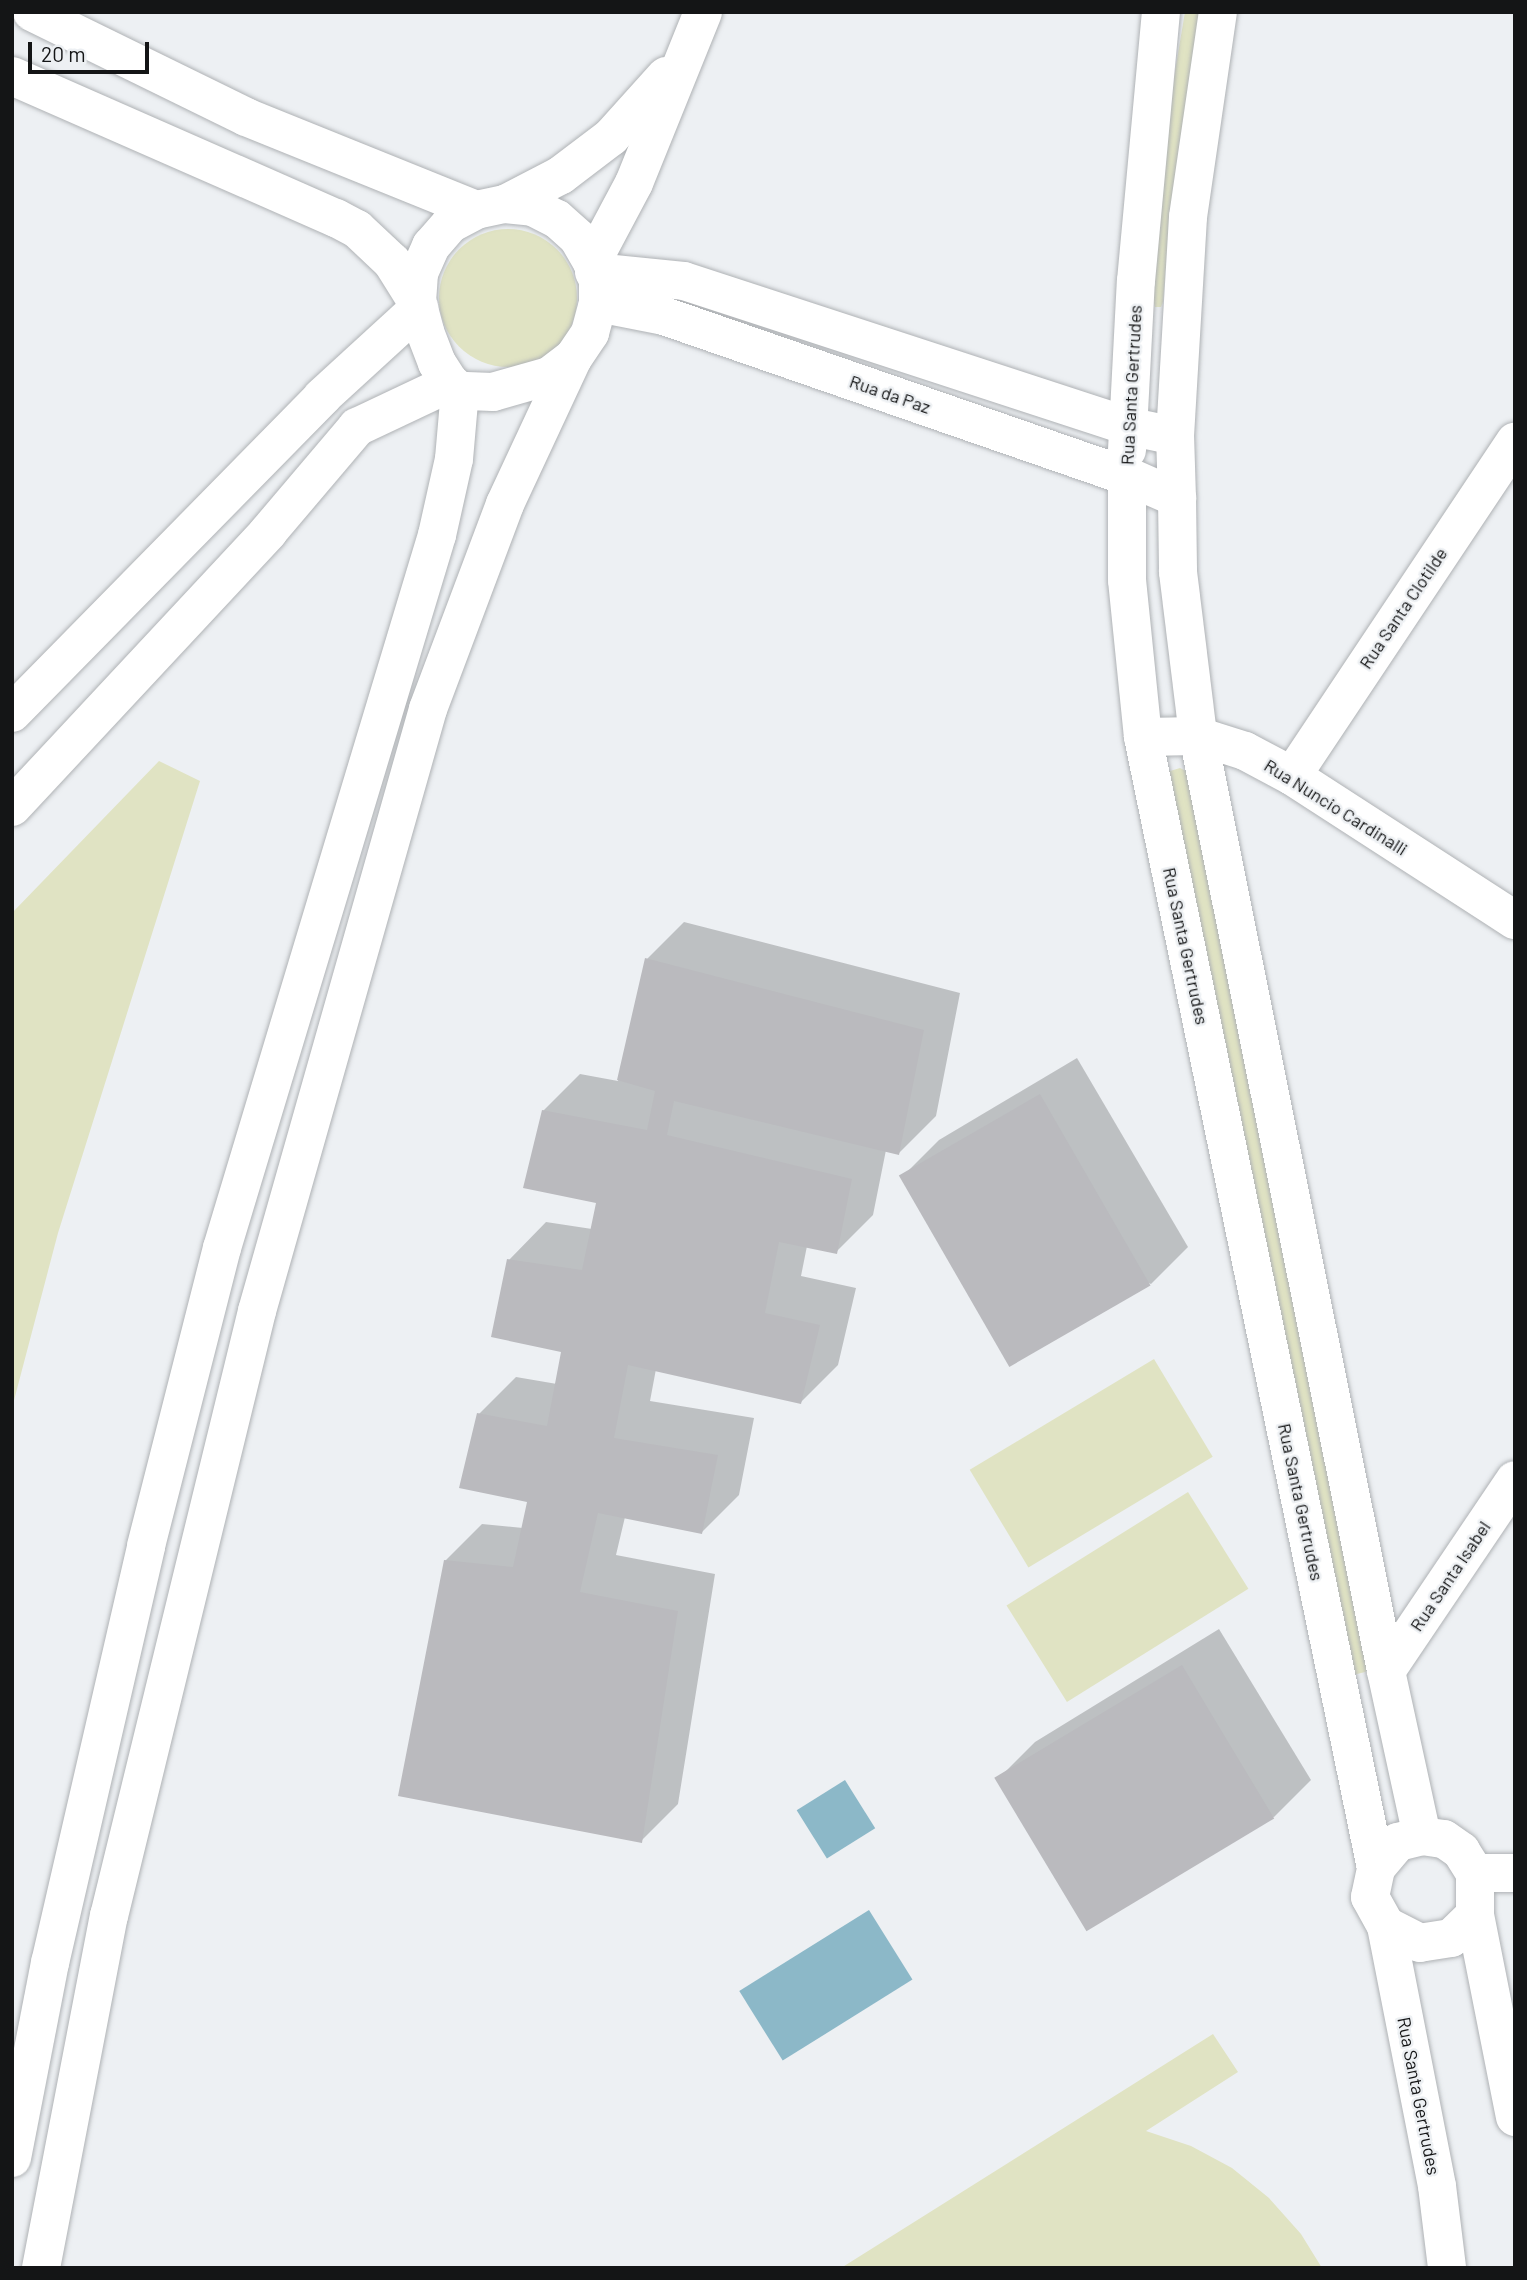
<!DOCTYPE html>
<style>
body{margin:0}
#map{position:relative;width:1527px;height:2280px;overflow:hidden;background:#edf0f3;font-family:Barlow,sans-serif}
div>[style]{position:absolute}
.green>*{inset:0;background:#e0e3c3;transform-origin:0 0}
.round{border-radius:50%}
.water>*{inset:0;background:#8cb8c8;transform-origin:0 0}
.shadow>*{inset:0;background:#0003}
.building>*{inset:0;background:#bababe;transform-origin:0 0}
.roads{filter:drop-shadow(0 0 2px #afb2b5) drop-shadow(0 0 2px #afb2b5)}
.minor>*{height:38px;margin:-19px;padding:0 19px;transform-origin:19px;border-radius:19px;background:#fff}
.tertiary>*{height:38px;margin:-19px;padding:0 19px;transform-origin:19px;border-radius:19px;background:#fff}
span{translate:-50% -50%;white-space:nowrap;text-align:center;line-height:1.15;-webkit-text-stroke:5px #edf0f3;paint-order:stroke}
.street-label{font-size:18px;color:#141516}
.frame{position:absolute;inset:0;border:14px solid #141516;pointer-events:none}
.scale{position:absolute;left:28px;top:42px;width:121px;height:32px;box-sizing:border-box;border:4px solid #141516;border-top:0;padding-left:9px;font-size:21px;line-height:24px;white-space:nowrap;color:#141516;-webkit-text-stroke:5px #edf0f3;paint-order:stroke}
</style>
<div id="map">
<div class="green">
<i style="clip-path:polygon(1185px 12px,1202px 12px,1170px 218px,1163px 302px,1161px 307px,1155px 307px,1152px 296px,1174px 77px)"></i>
<i class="round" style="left:439px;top:229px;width:138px;height:138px"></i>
<i style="clip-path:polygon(159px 761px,200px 781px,58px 1233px,12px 1408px,12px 913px)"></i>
<i style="clip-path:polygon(1180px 768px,1194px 775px,1372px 1666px,1365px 1672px,1353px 1675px,1167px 772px)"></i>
<i style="left:1154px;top:1359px;width:114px;height:215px;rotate:59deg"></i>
<i style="left:1188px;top:1492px;width:114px;height:214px;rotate:58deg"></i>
<i style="clip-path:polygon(1213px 2034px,1238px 2072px,1146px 2131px,1191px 2146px,1232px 2168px,1269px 2198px,1301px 2234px,1322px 2268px,841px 2268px)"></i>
</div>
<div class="water">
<i style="left:845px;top:1780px;width:57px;height:57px;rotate:58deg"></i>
<i style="left:869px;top:1910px;width:82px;height:153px;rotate:58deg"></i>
</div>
<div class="shadow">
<i style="clip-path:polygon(684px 922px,960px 993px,936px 1116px,899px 1153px,886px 1150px,873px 1215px,836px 1252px,807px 1246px,801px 1276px,856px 1288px,838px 1365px,801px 1402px,656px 1369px,650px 1401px,754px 1418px,739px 1495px,702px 1532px,625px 1517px,616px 1555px,715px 1574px,678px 1804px,641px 1841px,445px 1561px,482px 1524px,523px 1528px,529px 1500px,479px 1414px,516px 1377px,557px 1384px,563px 1351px,509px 1260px,546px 1222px,592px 1229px,598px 1201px,543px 1111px,580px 1074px,618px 1081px,647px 959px)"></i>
<i style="clip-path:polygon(1077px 1058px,1188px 1247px,1151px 1284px,902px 1177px,939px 1140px)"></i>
<i style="clip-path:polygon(1219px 1629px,1311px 1780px,1274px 1817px,998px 1779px,1035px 1742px)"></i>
</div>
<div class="building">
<i style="clip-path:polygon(645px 958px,924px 1030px,899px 1155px,674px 1101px,667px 1135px,852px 1179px,837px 1254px,779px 1242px,765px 1313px,820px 1325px,801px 1404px,628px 1365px,614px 1438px,718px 1455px,702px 1534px,598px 1513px,580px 1592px,678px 1611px,642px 1843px,398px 1796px,444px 1560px,513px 1567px,527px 1502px,459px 1488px,477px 1413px,547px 1426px,561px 1352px,491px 1337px,507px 1259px,582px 1270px,596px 1203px,523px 1188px,542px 1110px,647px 1130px,655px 1091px,617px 1080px)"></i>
<i style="left:1040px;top:1094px;width:221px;height:163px;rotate:60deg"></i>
<i style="left:1182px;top:1665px;width:179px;height:219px;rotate:59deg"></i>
</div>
<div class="roads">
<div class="minor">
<i style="left:1127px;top:476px;width:104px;rotate:90deg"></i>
<i style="left:1127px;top:580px;width:158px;rotate:84.2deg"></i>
<i style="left:1143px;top:737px;width:1155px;rotate:78.36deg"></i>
<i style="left:1177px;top:498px;width:74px;rotate:89.2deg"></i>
<i style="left:1178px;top:572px;width:165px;rotate:83deg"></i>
<i style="left:1198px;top:736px;width:954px;rotate:78.63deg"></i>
<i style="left:1386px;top:1671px;width:169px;rotate:77.7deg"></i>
<i style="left:1143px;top:737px;width:55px;rotate:-1deg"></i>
<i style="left:1198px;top:736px;width:49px;rotate:17.7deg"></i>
<i style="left:1245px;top:751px;width:53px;rotate:28deg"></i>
<i style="left:1292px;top:776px;width:265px;rotate:32.9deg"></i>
<i style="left:1292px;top:776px;width:402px;rotate:-56.3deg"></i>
<i style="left:1386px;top:1671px;width:230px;rotate:-56deg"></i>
<i style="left:1422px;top:1836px;width:22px;rotate:8deg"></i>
<i style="left:1444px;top:1839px;width:21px;rotate:35deg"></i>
<i style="left:1461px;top:1851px;width:26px;rotate:58deg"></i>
<i style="left:1475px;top:1873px;width:42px;rotate:90deg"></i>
<i style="left:1475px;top:1915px;width:33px;rotate:136deg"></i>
<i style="left:1451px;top:1938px;width:31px;rotate:171deg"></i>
<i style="left:1420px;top:1943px;width:38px;rotate:-153deg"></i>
<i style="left:1386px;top:1926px;width:33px;rotate:-119deg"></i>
<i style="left:1370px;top:1897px;width:30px;rotate:-78deg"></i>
<i style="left:1376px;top:1868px;width:34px;rotate:-50deg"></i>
<i style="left:1398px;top:1842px;width:25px;rotate:-14deg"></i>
<i style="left:1475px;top:1873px;width:40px"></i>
<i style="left:1475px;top:1915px;width:206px;rotate:78.8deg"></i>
<i style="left:1386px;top:1926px;width:265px;rotate:78.9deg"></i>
<i style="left:1437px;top:2186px;width:83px;rotate:83deg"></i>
</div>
<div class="tertiary">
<i style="left:32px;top:12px;width:238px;rotate:26.1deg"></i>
<i style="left:246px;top:117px;width:248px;rotate:22deg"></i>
<i style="left:12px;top:76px;width:354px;rotate:23.7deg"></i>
<i style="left:336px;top:218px;width:24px;rotate:28deg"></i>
<i style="left:357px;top:229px;width:48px;rotate:43.3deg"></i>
<i style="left:392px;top:262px;width:47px;rotate:58deg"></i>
<i style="left:505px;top:204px;width:28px;rotate:6deg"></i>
<i style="left:533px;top:207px;width:27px;rotate:27deg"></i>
<i style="left:557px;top:219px;width:28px;rotate:42deg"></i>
<i style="left:578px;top:238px;width:28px;rotate:60deg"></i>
<i style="left:592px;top:262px;width:21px;rotate:73deg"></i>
<i style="left:598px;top:282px;width:21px;rotate:90deg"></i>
<i style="left:598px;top:303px;width:31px;rotate:105deg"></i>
<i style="left:590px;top:333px;width:30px;rotate:124deg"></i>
<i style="left:573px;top:358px;width:30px;rotate:143deg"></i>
<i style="left:549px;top:376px;width:58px;rotate:164.1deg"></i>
<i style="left:493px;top:392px;width:33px;rotate:-178deg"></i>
<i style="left:460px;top:391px;width:13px;rotate:-141deg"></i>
<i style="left:450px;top:383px;width:24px;rotate:-123deg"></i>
<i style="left:437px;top:363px;width:34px;rotate:-111deg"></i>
<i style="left:425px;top:331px;width:30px;rotate:-105deg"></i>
<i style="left:417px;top:302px;width:29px;rotate:-86deg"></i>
<i style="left:419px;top:273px;width:30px;rotate:-66deg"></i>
<i style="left:431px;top:246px;width:29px;rotate:-49deg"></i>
<i style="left:450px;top:224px;width:30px;rotate:-28deg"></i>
<i style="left:476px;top:210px;width:30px;rotate:-12deg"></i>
<i style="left:505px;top:204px;width:63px;rotate:-27.4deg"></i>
<i style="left:561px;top:175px;width:63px;rotate:-37.2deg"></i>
<i style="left:611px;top:137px;width:82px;rotate:-48deg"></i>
<i style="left:592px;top:262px;width:89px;rotate:-62deg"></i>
<i style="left:634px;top:183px;width:184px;rotate:-68deg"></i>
<i style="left:594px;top:272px;width:90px;rotate:5.7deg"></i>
<i style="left:684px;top:281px;width:466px;rotate:18.1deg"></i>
<i style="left:1127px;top:426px;width:49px;rotate:11.8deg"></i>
<i style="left:598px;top:303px;width:67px;rotate:11.1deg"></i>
<i style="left:664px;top:316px;width:490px;rotate:19.1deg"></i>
<i style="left:1127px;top:476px;width:55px;rotate:23.7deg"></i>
<i style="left:1177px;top:498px;width:62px;rotate:-91.8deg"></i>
<i style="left:1175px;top:436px;width:219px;rotate:-86.6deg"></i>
<i style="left:1188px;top:217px;width:207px;rotate:-81.7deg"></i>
<i style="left:1127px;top:450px;width:169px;rotate:-87deg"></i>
<i style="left:1136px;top:281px;width:270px;rotate:-84.7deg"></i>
<i style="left:12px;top:713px;width:443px;rotate:-45.5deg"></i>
<i style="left:322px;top:397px;width:132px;rotate:-42.5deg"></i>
<i style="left:12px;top:807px;width:376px;rotate:-47deg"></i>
<i style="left:268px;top:532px;width:138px;rotate:-49.7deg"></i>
<i style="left:357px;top:427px;width:103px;rotate:-25.3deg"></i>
<i style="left:12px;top:2158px;width:199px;rotate:-79deg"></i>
<i style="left:50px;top:1963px;width:428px;rotate:-77deg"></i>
<i style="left:146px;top:1546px;width:308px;rotate:-75.7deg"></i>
<i style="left:222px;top:1248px;width:745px;rotate:-73.22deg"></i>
<i style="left:437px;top:535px;width:78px;rotate:-77.4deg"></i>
<i style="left:454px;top:459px;width:68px;rotate:-85deg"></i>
<i style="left:41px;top:2268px;width:359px;rotate:-79.1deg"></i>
<i style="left:109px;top:1916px;width:623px;rotate:-76.25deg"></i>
<i style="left:257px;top:1311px;width:626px;rotate:-74.14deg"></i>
<i style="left:428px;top:709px;width:219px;rotate:-69.4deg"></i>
<i style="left:505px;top:504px;width:161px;rotate:-65deg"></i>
</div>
</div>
<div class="street-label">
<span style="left:1131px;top:385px;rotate:-87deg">Rua Santa Gertrudes</span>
<span style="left:890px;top:394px;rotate:19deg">Rua da Paz</span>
<span style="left:1403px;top:608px;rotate:-56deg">Rua Santa Clotilde</span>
<span style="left:1336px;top:807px;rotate:32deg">Rua Nuncio Cardinalli</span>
<span style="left:1186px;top:946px;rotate:78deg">Rua Santa Gertrudes</span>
<span style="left:1301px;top:1502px;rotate:78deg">Rua Santa Gertrudes</span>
<span style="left:1450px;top:1576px;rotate:-56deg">Rua Santa Isabel</span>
<span style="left:1419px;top:2096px;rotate:79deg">Rua Santa Gertrudes</span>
</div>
<div class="frame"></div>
<div class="scale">20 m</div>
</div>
